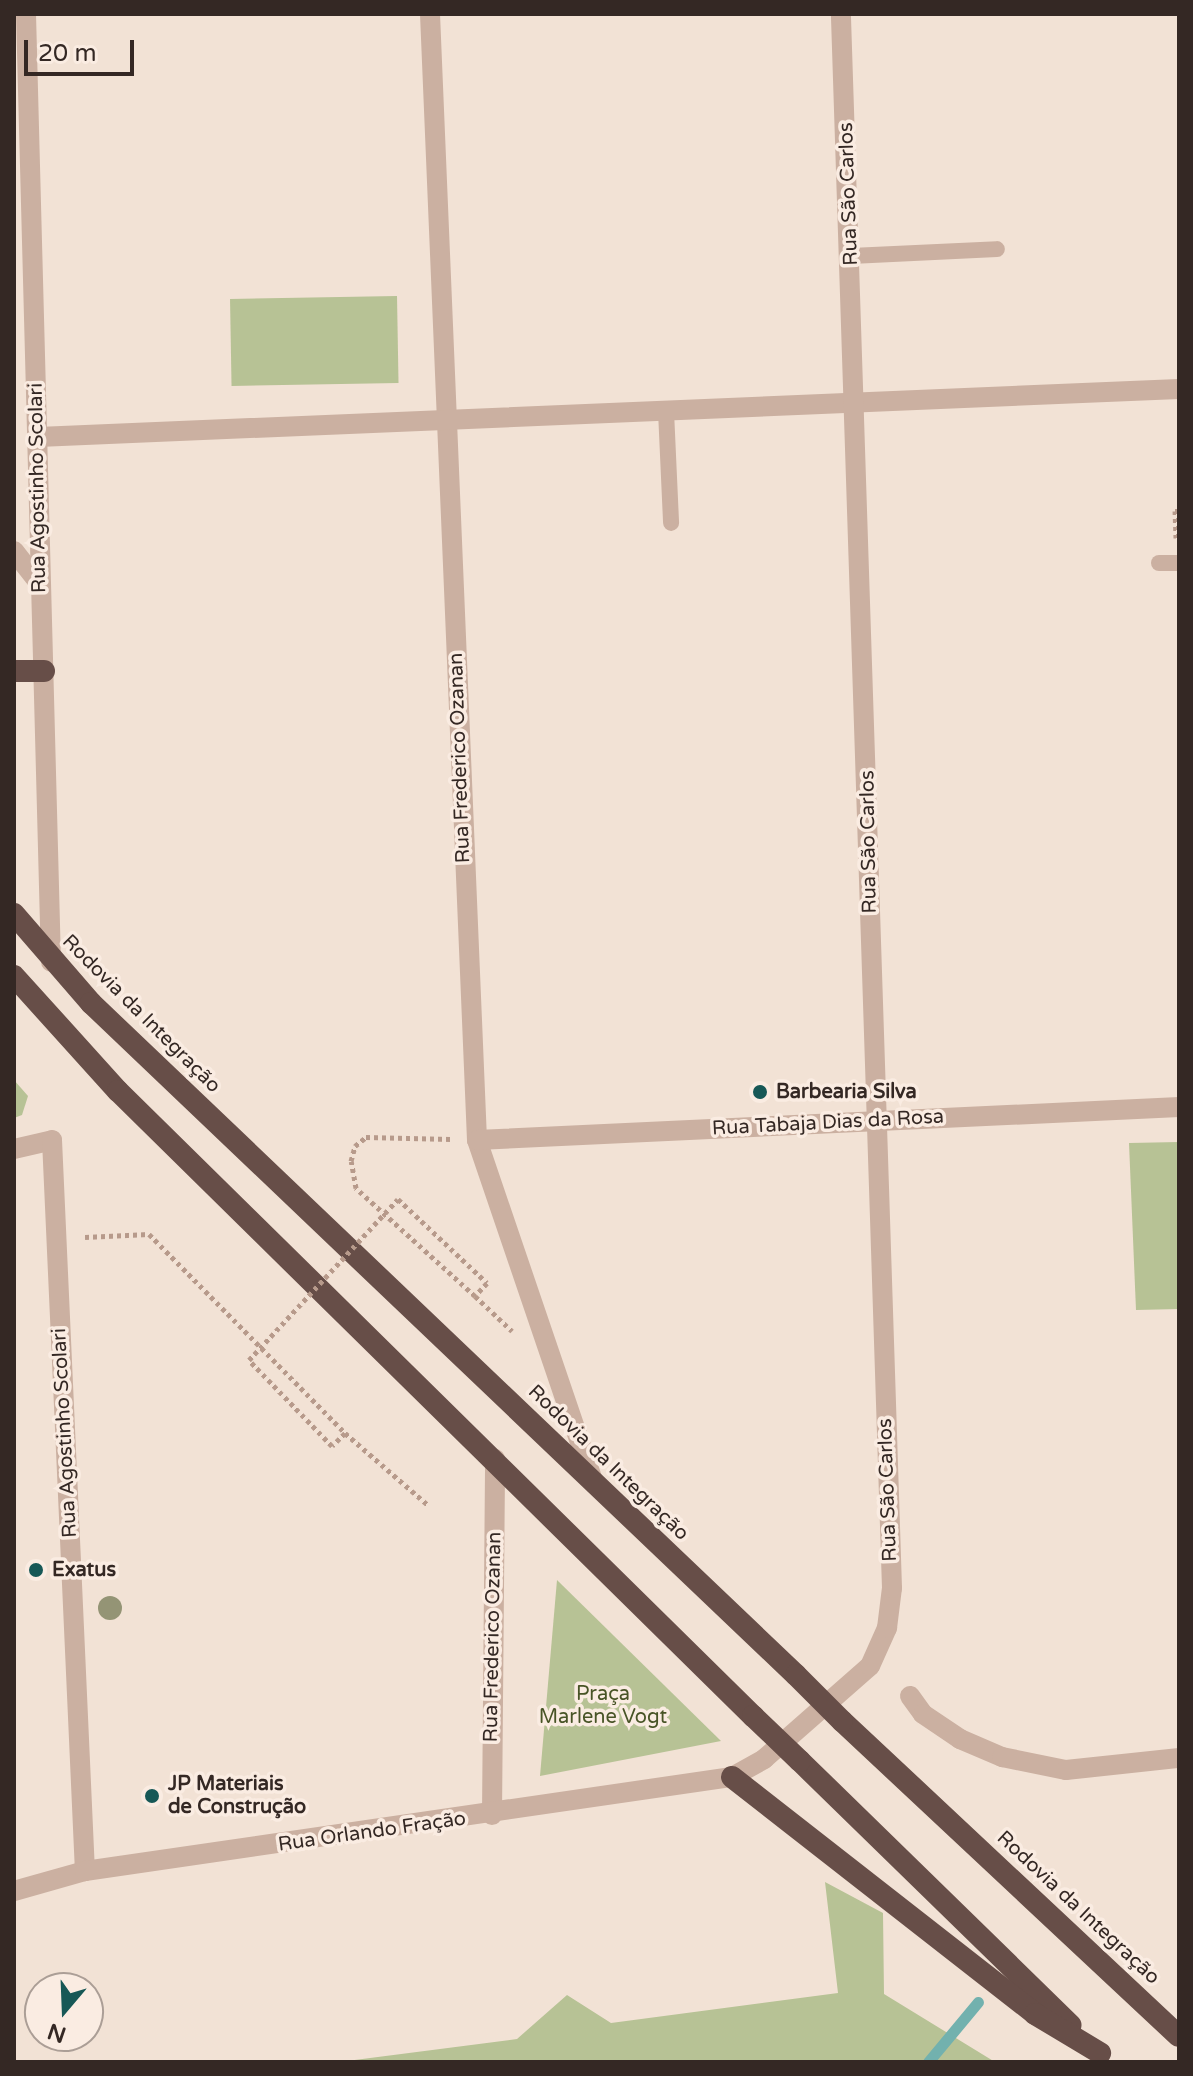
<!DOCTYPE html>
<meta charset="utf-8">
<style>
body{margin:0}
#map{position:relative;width:1193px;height:2076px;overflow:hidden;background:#f2e2d5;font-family:"Varela Round",sans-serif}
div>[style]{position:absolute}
.green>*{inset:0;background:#b7c295;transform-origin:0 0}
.stream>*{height:11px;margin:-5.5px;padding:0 5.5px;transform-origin:5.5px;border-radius:5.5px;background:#72b1ae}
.path>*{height:5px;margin-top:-2.5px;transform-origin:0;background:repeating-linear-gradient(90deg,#b79a8b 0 4px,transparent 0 8px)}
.service>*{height:16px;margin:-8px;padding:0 8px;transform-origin:8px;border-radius:8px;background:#cbb0a1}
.minor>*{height:20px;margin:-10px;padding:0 10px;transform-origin:10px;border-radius:10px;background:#cbb0a1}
.tertiary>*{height:20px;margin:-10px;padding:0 10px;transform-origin:10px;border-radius:10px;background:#cbb0a1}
.trunk>*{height:22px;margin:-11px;padding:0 11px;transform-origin:11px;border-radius:11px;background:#674e48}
.path-bridge>*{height:5px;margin-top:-2.5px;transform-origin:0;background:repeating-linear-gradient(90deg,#b79a8b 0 4px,transparent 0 8px)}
.trunk-bridge>*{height:22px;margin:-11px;padding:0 11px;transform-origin:11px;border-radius:11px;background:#674e48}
.trees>*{width:24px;height:24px;margin:-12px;border-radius:50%;background:#949475}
.dots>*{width:22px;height:22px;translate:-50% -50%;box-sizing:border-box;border:4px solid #faece2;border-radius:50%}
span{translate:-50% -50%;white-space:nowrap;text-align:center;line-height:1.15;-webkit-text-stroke:7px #faece2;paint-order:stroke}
.street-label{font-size:20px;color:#342824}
.poi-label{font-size:20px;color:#342824;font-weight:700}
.left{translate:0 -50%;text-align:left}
.park-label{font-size:20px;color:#485426}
.frame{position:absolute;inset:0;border:16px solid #342824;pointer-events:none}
.north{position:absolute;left:24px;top:1972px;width:80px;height:80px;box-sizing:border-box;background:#faece2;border:2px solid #ab9e96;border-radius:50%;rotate:199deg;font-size:22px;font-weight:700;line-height:32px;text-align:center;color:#342824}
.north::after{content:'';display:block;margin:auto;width:28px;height:36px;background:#175856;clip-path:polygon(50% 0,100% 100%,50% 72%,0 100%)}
.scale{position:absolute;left:24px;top:40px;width:110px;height:36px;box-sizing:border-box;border:4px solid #342824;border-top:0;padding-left:10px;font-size:24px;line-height:28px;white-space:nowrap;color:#342824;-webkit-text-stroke:6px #faece2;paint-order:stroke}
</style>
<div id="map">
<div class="green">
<i style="left:397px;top:296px;width:87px;height:167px;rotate:89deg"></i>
<i style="clip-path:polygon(14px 1080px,28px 1096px,22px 1115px,14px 1118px)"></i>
<i style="clip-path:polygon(1179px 1142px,1179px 1309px,1136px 1310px,1129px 1143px)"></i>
<i style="clip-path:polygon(557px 1580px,721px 1741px,540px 1776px)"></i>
<i style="clip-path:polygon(825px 1882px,883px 1913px,884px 1994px,995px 2062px,339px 2062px,517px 2039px,567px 1995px,611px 2023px,838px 1993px)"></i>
</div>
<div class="stream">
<i style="left:928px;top:2062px;width:78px;rotate:-50.2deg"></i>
</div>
<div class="path">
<i style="left:1176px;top:538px;width:27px;rotate:-92deg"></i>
<i style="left:1175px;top:511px;width:4px"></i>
<i style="left:398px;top:1199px;width:122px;rotate:43.3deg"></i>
<i style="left:487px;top:1283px;width:18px;rotate:133deg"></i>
<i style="left:475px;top:1296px;width:161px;rotate:-137.8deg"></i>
<i style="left:356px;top:1188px;width:27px;rotate:-100deg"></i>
<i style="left:351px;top:1161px;width:16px;rotate:-75deg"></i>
<i style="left:355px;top:1146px;width:14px;rotate:-39deg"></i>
<i style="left:366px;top:1137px;width:85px;rotate:1.3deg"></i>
<i style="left:85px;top:1237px;width:64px;rotate:-2.7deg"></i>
<i style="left:149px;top:1234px;width:279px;rotate:45.4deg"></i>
<i style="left:345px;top:1433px;width:18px;rotate:135deg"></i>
<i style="left:332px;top:1446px;width:120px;rotate:-134deg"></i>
<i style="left:475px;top:1296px;width:51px;rotate:43.4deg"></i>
<i style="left:345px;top:1433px;width:110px;rotate:40.9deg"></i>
</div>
<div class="service">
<i style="left:851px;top:256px;width:146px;rotate:-2.7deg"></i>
<i style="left:666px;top:411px;width:112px;rotate:87.4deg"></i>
<i style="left:1159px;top:563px;width:20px"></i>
</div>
<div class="minor">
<i style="left:26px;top:14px;width:948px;rotate:88.49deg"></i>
<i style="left:430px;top:14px;width:1127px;rotate:87.61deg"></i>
<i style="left:477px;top:1140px;width:362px;rotate:71.2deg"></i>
<i style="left:38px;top:437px;width:1142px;rotate:-2.41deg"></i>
<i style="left:14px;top:551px;width:37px;rotate:52deg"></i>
<i style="left:477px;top:1140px;width:703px;rotate:-2.69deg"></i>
<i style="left:910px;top:1696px;width:22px;rotate:54deg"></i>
<i style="left:923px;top:1714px;width:45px;rotate:34deg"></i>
<i style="left:960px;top:1739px;width:46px;rotate:23.2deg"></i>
<i style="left:1002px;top:1757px;width:65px;rotate:11.5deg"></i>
<i style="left:1066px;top:1770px;width:114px;rotate:-6.1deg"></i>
<i style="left:732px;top:1777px;width:37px;rotate:-29deg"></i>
<i style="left:764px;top:1759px;width:141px;rotate:-41.3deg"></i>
<i style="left:870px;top:1666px;width:42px;rotate:-65.9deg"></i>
<i style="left:887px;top:1628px;width:40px;rotate:-82.9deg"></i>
<i style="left:892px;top:1588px;width:1575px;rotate:-91.86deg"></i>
<i style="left:492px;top:1815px;width:356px;rotate:-89.5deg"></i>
</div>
<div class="tertiary">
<i style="left:14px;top:1149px;width:39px;rotate:-13deg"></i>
<i style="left:52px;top:1140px;width:732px;rotate:87.42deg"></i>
<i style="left:14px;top:1891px;width:74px;rotate:-15.7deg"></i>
<i style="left:85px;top:1871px;width:654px;rotate:-8.27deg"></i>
</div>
<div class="trunk">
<i style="left:14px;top:671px;width:30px"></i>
<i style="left:14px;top:914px;width:118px;rotate:49.1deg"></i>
<i style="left:91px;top:1003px;width:974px;rotate:43.63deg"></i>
<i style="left:14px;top:976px;width:155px;rotate:47.9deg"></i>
<i style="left:118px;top:1091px;width:891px;rotate:44.55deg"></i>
<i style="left:842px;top:1721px;width:461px;rotate:43.1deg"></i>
<i style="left:800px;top:1761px;width:378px;rotate:44.3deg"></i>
<i style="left:732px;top:1777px;width:385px;rotate:38deg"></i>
<i style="left:1035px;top:2014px;width:76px;rotate:31deg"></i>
</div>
<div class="path-bridge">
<i style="left:249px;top:1360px;width:219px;rotate:-47.2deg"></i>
</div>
<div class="trunk-bridge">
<i style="left:796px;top:1675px;width:65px;rotate:45deg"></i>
<i style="left:753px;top:1716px;width:65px;rotate:43.8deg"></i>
</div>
<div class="trees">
<i style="left:110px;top:1608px"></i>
</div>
<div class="dots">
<i style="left:760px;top:1092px;background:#175856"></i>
<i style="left:36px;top:1570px;background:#175856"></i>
<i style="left:152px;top:1796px;background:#175856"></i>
</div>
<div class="street-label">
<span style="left:849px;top:194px;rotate:-92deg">Rua São Carlos</span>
<span style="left:38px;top:488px;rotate:-91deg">Rua Agostinho Scolari</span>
<span style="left:460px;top:758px;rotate:-92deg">Rua Frederico Ozanan</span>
<span style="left:869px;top:842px;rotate:-91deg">Rua São Carlos</span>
<span style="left:141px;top:1014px;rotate:45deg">Rodovia da Integração</span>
<span style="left:828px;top:1123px;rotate:-3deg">Rua Tabaja Dias da Rosa</span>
<span style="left:65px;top:1433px;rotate:-93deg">Rua Agostinho Scolari</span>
<span style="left:608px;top:1463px;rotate:44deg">Rodovia da Integração</span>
<span style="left:888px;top:1490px;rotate:-92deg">Rua São Carlos</span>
<span style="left:493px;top:1637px;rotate:-89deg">Rua Frederico Ozanan</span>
<span style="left:372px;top:1832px;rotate:-8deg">Rua Orlando Fração</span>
<span style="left:1078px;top:1908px;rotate:43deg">Rodovia da Integração</span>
</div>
<div class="poi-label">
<span class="left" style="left:776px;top:1092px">Barbearia Silva</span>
<span class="left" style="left:52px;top:1570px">Exatus</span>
<span class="left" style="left:168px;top:1796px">JP Materiais<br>de Construção</span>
</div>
<div class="park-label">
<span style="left:603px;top:1706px">Praça<br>Marlene Vogt</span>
</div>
<div class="frame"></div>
<div class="north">N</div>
<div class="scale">20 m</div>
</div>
